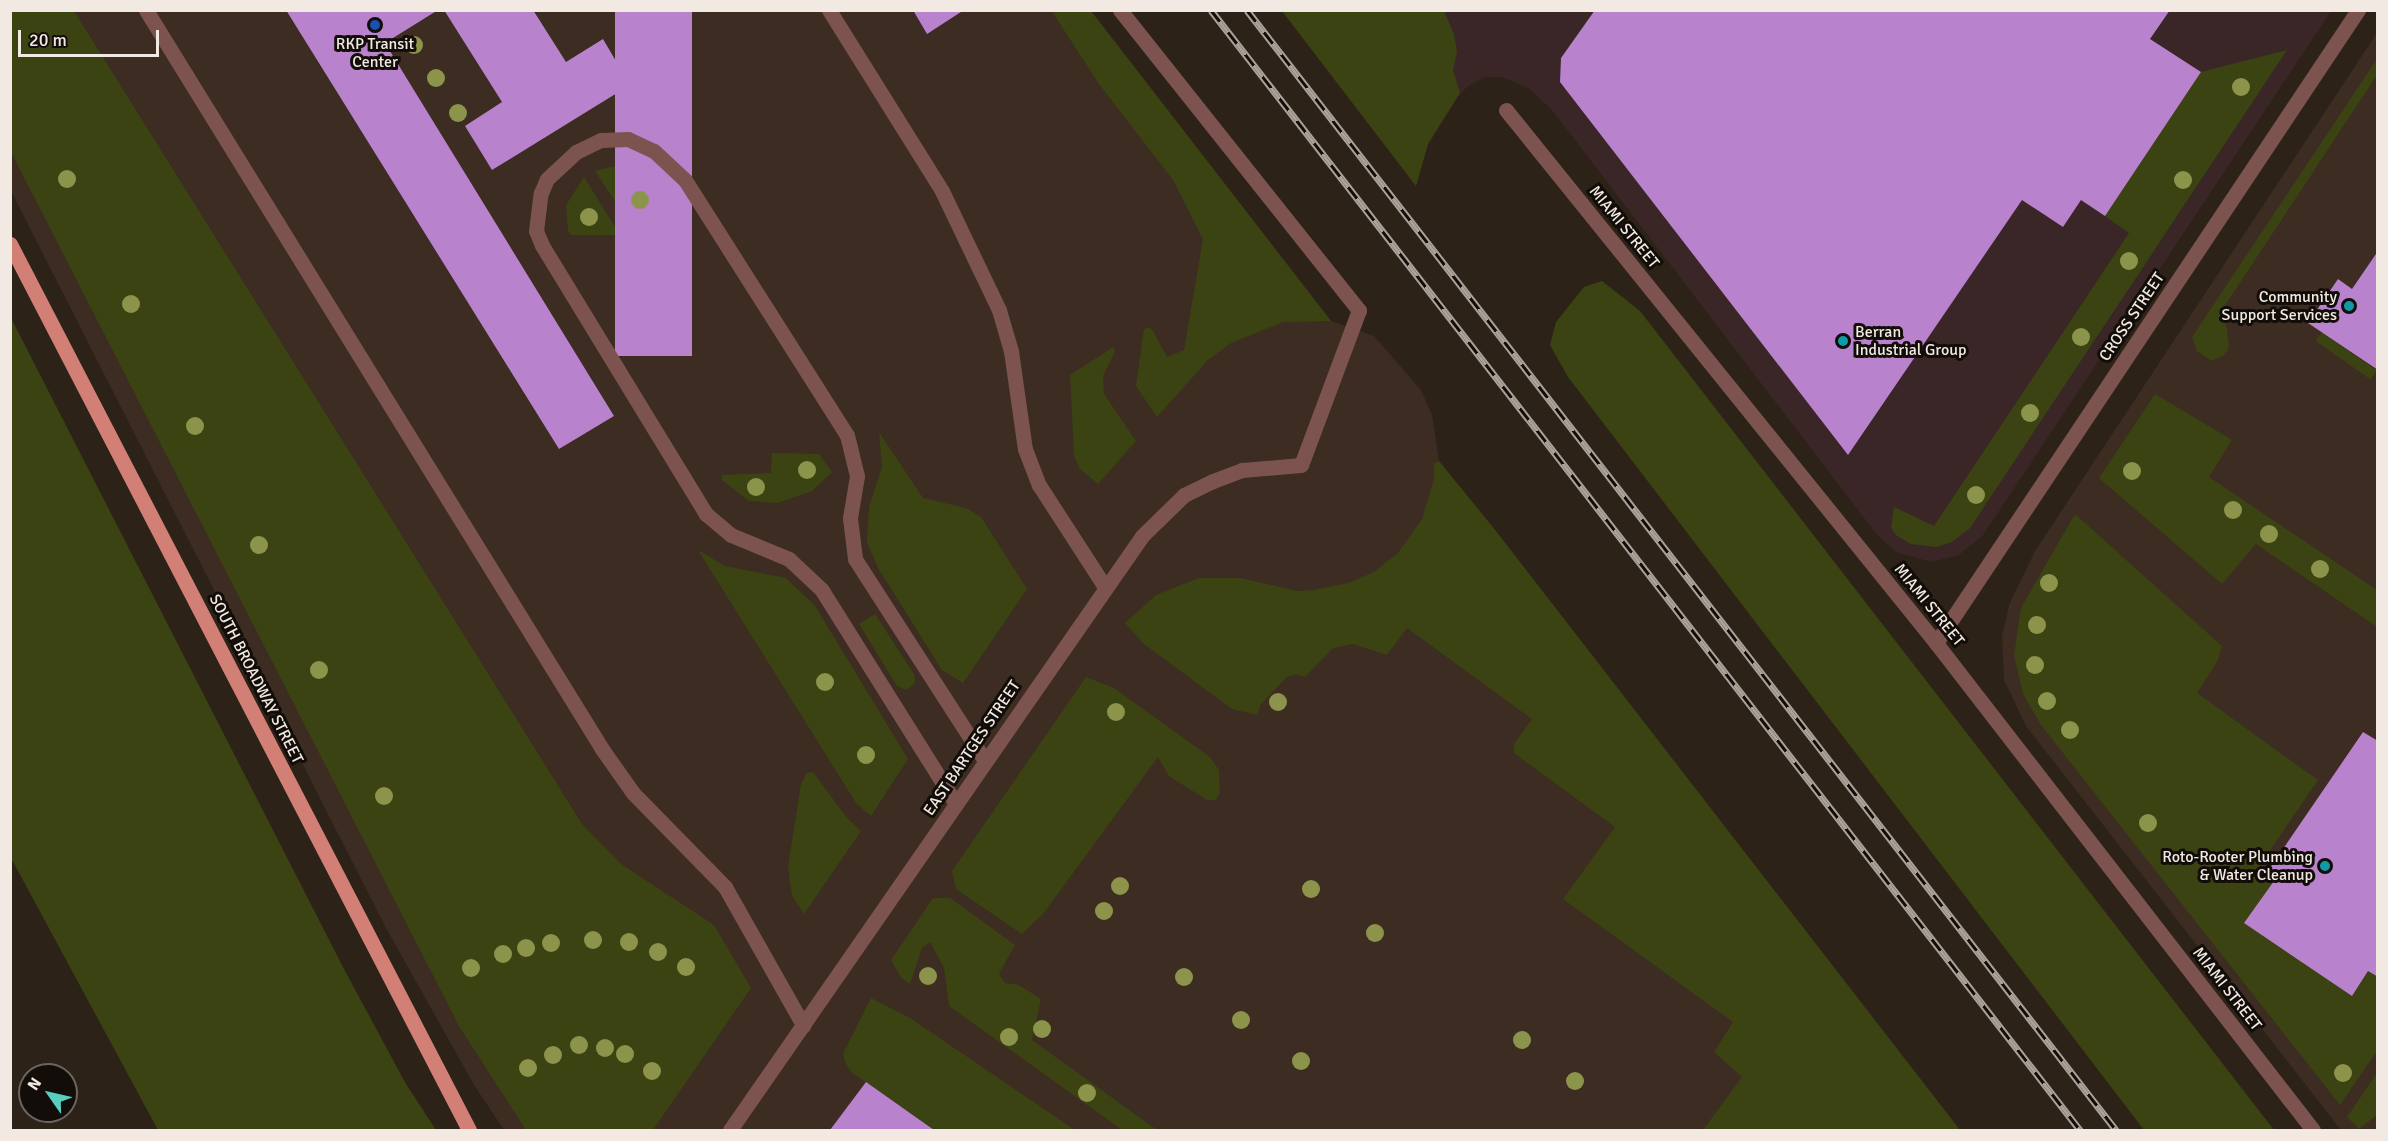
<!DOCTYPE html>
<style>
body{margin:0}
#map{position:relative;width:2388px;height:1141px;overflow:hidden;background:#2d2218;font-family:Signika,sans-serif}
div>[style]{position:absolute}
.commercial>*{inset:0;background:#3c2c22}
.industrial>*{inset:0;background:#3a2626}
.green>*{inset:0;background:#3b4312;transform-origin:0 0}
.building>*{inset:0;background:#b882cd;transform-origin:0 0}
.service>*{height:15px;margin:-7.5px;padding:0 7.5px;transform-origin:7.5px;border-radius:7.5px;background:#7c534e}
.minor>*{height:15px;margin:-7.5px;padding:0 7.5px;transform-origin:7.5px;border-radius:7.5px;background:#7c534e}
.tertiary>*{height:15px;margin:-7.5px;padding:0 7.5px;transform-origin:7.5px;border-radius:7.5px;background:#7c534e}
.primary>*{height:15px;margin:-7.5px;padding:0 7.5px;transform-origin:7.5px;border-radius:7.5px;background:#d27f76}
.rail>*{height:7px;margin-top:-3.5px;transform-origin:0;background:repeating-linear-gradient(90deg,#120d09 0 14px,#aba29a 0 28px);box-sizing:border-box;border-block:2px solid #aba29a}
.trees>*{width:18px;height:18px;margin:-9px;border-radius:50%;background:#8c934a}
.dots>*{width:16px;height:16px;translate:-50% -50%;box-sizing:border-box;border:3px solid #120d09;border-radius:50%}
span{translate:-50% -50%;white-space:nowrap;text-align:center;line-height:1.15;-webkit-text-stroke:6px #120d09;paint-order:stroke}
.poi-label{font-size:16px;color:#f1e9e2}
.right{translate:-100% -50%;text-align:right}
.left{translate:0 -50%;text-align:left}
.street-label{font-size:16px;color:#f1e9e2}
.frame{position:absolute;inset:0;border:12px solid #f1e9e2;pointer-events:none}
.north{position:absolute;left:18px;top:1063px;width:60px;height:60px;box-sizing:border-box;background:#120d09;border:2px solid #6b6560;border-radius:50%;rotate:304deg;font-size:16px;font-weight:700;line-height:24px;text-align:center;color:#f1e9e2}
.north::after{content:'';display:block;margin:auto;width:21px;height:27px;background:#59cebe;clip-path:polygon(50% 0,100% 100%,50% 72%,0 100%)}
.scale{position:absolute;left:18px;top:30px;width:141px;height:27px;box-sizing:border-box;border:3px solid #f1e9e2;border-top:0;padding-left:8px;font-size:18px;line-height:21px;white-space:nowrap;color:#f1e9e2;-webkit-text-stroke:4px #120d09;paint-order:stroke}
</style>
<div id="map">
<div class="commercial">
<i style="clip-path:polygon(11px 11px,1091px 11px,1331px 321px,1374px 336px,1421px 390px,1432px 415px,1439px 461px,1960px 1130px,504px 1130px,474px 1085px,386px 928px,11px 191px)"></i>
<i style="clip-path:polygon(2377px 33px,2377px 1130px,2341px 1130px,2026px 726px,2004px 680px,2002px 636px,2009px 605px,2035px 551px)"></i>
</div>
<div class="industrial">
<i style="clip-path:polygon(1282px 11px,2331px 11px,1983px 535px,1959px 555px,1931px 562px,1896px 552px,1878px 536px,1552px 110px,1530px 89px,1502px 77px,1484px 77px,1467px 87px,1448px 108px,1428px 144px,1416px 186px)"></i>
</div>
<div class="green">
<i style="clip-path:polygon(11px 10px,74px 11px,582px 824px,621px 864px,714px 925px,751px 988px,653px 1130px,526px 1130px,459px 1026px,11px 152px)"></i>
<i style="clip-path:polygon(1056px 11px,1091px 11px,1331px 321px,1283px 322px,1231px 343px,1208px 360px,1157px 417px,1136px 386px,1144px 329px,1149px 327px,1153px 331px,1167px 357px,1184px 350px,1203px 239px,1173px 180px,1099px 84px,1053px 13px)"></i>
<i style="clip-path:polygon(1282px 11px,1444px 11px,1454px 34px,1457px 52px,1453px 70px,1460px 93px,1428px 144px,1416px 186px)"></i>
<i style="clip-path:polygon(2287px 50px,1970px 528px,1952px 542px,1936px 547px,1911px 544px,1896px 535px,1891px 528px,1894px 507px,1934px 526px,2129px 233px,2105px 216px,2201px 72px)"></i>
<i style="clip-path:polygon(2377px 59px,2377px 75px,2224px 307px,2229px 347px,2224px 355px,2212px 361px,2197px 351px,2192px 337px)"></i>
<i style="clip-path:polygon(610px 167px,631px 168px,642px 173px,660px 193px,684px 234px,637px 235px,595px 171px)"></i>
<i style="clip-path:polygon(584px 177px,620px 235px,571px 235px,568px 231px,566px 205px)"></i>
<i style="clip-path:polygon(1602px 281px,1640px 311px,2274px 1130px,2144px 1130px,1568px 377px,1550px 345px,1556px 322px,1584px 287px)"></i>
<i style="clip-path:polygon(10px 316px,345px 971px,406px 1084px,436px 1130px,158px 1130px,11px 858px)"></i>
<i style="left:2322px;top:332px;width:67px;height:11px;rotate:35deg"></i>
<i style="clip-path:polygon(1113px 347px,1115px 351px,1103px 376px,1104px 394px,1136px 441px,1098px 484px,1080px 469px,1074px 456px,1070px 375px)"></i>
<i style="clip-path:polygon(2155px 394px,2232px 440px,2209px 477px,2377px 590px,2377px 627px,2256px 544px,2222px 584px,2099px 478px)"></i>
<i style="clip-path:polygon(879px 432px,923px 498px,966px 508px,981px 517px,1027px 589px,963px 683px,942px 670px,878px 568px,867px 542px,869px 507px,882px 467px)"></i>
<i style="clip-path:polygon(772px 453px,819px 454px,832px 472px,812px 491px,778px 503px,749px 501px,722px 480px,722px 475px,771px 473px)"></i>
<i style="clip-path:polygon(1439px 461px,1496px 531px,1960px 1130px,1703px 1130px,1742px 1077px,1714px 1052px,1733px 1022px,1563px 899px,1615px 827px,1514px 753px,1514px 744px,1532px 719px,1407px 628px,1387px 655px,1353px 644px,1333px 648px,1305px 677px,1296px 674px,1287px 677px,1261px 704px,1257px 715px,1232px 709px,1144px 644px,1125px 623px,1156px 595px,1199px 578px,1240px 578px,1297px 591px,1314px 590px,1348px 583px,1374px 572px,1398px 553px,1422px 519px,1434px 479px,1434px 463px)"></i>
<i style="clip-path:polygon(2075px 514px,2222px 646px,2218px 660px,2197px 693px,2318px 780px,2262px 862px,2279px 874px,2245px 923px,2352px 995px,2368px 971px,2377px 977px,2377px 1051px,2340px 1105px,2041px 725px,2023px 694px,2014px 655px,2021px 608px)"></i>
<i style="clip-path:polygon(698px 550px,725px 566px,786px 578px,815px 606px,908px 759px,871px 816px,856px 803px)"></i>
<i style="clip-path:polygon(875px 614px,914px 674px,915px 683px,906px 690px,897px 686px,859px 624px)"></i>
<i style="clip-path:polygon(1086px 677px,1114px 688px,1210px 757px,1219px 770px,1220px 792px,1216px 800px,1207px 800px,1169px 776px,1158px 757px,1043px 914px,1022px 934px,956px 889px,952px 871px)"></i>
<i style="clip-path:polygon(813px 772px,847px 818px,861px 831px,804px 914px,792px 896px,788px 867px,801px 784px,807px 773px)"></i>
<i style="clip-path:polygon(933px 898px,950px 898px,1015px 945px,999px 974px,1005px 983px,1019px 985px,1041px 999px,1032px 1040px,1157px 1130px,1122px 1130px,949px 1006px,944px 968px,930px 942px,922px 948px,910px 984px,901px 978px,891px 960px)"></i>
<i style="clip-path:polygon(871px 998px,910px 1018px,1075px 1130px,934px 1130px,851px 1072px,846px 1064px,843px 1054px)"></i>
<i style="clip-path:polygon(2377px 1073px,2377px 1115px,2359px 1129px,2347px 1117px)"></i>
</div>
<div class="building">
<i style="clip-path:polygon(286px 10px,438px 10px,385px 43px,614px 416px,559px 449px)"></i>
<i style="clip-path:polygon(444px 10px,533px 10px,566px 62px,603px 39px,630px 85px,492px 170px,465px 126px,502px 102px)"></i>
<i style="left:615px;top:10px;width:77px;height:346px"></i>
<i style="clip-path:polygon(913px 10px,964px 10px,927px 34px)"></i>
<i style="clip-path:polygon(1595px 10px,2170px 10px,2150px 39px,2201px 72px,2105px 216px,2081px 200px,2063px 227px,2022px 200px,1848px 455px,1560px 82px,1561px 58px)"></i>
<i style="clip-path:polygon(2378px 251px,2378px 370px,2308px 323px,2338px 279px,2352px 289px)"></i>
<i style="clip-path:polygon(2363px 732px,2378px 741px,2378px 977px,2368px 971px,2352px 996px,2244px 923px,2279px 874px,2270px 868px)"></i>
<i style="clip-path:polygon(866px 1082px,934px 1130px,830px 1130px)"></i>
</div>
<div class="service">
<i style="left:146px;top:10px;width:868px;rotate:58.32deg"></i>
<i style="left:602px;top:749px;width:54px;rotate:54.8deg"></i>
<i style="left:633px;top:793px;width:132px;rotate:45.6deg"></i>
<i style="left:725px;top:887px;width:159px;rotate:60.5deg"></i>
<i style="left:829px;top:10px;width:213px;rotate:58deg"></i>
<i style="left:942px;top:191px;width:132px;rotate:64.4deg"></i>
<i style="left:999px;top:310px;width:43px;rotate:73.7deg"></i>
<i style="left:1011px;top:351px;width:99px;rotate:81.9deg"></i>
<i style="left:1025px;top:449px;width:39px;rotate:69deg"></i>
<i style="left:1039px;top:485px;width:121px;rotate:57.1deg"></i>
<i style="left:1120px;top:10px;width:384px;rotate:51.5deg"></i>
<i style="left:1359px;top:310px;width:165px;rotate:110.5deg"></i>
<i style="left:956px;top:804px;width:252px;rotate:-122.1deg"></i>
<i style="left:822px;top:590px;width:45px;rotate:-136.8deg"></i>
<i style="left:789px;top:559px;width:63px;rotate:-157.5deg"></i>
<i style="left:731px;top:535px;width:33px;rotate:-140deg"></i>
<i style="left:706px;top:514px;width:315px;rotate:-121.4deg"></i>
<i style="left:542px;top:245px;width:15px;rotate:-113deg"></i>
<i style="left:536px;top:231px;width:38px;rotate:-83deg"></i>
<i style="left:541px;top:193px;width:15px;rotate:-67deg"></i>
<i style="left:547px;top:179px;width:40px;rotate:-43deg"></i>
<i style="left:576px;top:152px;width:28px;rotate:-26deg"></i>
<i style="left:601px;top:140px;width:27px;rotate:-2deg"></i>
<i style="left:628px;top:139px;width:29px;rotate:25deg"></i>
<i style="left:654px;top:151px;width:42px;rotate:43.1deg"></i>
<i style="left:685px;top:180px;width:302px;rotate:57.6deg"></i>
<i style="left:847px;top:435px;width:42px;rotate:76.3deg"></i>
<i style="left:857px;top:476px;width:43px;rotate:99.5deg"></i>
<i style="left:850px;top:518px;width:41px;rotate:83deg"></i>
<i style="left:855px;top:559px;width:240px;rotate:57.2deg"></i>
</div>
<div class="minor">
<i style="left:1506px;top:110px;width:685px;rotate:51.1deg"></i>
<i style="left:1936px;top:643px;width:761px;rotate:-56.31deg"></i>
<i style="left:730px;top:1130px;width:723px;rotate:-55.25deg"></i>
<i style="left:1142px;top:536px;width:59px;rotate:-44.3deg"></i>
<i style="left:1184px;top:495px;width:32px;rotate:-26deg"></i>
<i style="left:1213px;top:481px;width:31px;rotate:-21deg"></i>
<i style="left:1242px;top:470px;width:59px;rotate:-4.8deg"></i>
</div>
<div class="tertiary">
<i style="left:1936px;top:643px;width:616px;rotate:52.26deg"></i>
</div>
<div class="primary">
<i style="left:10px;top:244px;width:998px;rotate:62.61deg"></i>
</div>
<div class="rail">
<i style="left:1211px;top:10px;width:1418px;rotate:52.19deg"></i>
<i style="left:1247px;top:10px;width:1418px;rotate:52.19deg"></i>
</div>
<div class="trees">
<i style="left:414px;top:45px"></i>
<i style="left:436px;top:78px"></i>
<i style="left:2241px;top:87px"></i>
<i style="left:458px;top:113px"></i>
<i style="left:67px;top:179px"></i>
<i style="left:2183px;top:180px"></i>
<i style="left:640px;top:200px"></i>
<i style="left:589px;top:217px"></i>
<i style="left:2129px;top:261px"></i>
<i style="left:131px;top:304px"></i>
<i style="left:2081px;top:337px"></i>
<i style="left:2030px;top:413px"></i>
<i style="left:195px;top:426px"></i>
<i style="left:807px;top:470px"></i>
<i style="left:2132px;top:471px"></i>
<i style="left:756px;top:487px"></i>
<i style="left:1976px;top:495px"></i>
<i style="left:2233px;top:510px"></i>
<i style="left:2269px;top:534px"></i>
<i style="left:259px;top:545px"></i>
<i style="left:2320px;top:569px"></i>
<i style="left:2049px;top:583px"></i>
<i style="left:2037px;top:625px"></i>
<i style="left:2035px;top:665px"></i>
<i style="left:319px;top:670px"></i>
<i style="left:825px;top:682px"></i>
<i style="left:2047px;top:701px"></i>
<i style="left:1278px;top:702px"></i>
<i style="left:1116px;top:712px"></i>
<i style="left:2070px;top:730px"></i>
<i style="left:866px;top:755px"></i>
<i style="left:384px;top:796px"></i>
<i style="left:2148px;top:823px"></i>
<i style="left:1120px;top:886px"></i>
<i style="left:1311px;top:889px"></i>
<i style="left:1104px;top:911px"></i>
<i style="left:1375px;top:933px"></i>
<i style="left:593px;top:940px"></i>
<i style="left:629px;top:942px"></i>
<i style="left:551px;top:943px"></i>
<i style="left:526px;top:948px"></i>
<i style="left:658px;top:952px"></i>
<i style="left:503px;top:954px"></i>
<i style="left:686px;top:967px"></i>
<i style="left:471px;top:968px"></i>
<i style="left:928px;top:976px"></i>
<i style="left:1184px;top:977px"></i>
<i style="left:1241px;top:1020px"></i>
<i style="left:1042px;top:1029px"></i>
<i style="left:1009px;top:1037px"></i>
<i style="left:1522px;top:1040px"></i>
<i style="left:579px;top:1045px"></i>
<i style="left:605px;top:1048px"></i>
<i style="left:625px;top:1054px"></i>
<i style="left:553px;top:1055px"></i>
<i style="left:1301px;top:1061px"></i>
<i style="left:528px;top:1068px"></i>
<i style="left:652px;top:1071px"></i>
<i style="left:2343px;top:1073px"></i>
<i style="left:1575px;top:1081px"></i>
<i style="left:1087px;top:1093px"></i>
</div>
<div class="dots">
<i style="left:375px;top:25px;background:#1a4fb4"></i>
<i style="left:2349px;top:306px;background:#0f9aa8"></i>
<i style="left:1843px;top:341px;background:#0f9aa8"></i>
<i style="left:2325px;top:866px;background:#0f9aa8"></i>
</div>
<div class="poi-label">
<span style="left:375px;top:53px">RKP Transit<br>Center</span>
<span class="right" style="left:2337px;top:306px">Community<br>Support Services</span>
<span class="left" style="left:1855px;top:341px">Berran<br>Industrial Group</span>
<span class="right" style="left:2313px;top:866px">Roto-Rooter Plumbing<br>&amp; Water Cleanup</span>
</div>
<div class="street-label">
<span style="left:1624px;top:227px;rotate:51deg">MIAMI STREET</span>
<span style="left:2132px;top:317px;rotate:-56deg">CROSS STREET</span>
<span style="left:1929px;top:605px;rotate:51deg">MIAMI STREET</span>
<span style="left:256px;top:679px;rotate:63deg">SOUTH BROADWAY STREET</span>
<span style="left:972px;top:748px;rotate:-56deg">EAST BARTGES STREET</span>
<span style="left:2227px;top:989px;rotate:52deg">MIAMI STREET</span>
</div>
<div class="frame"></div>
<div class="north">N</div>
<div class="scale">20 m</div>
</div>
